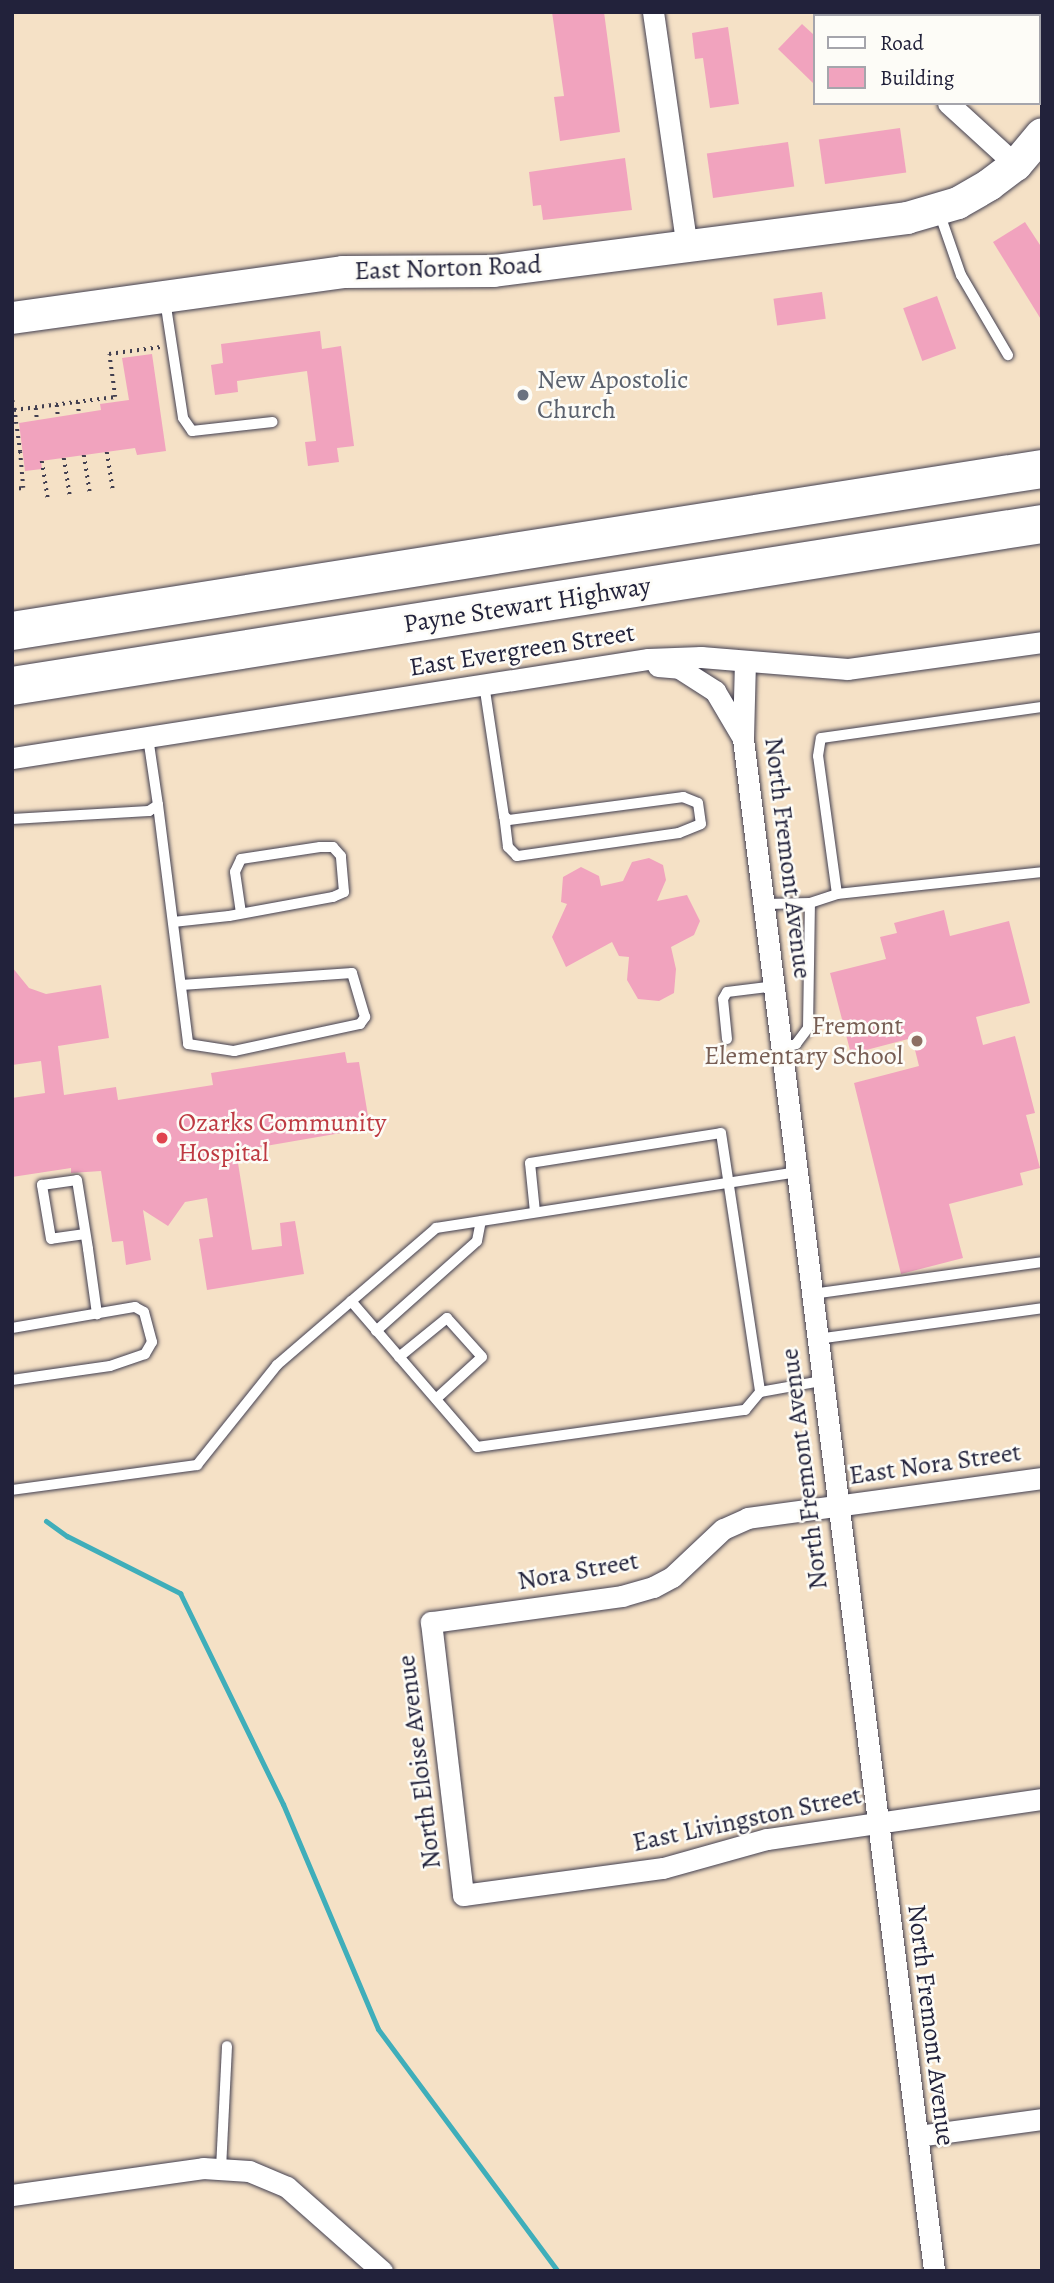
<!DOCTYPE html>
<style>
body{margin:0}
#map{position:relative;width:1054px;height:2283px;overflow:hidden;background:#f5e1c6;font-family:Alegreya,serif}
div>[style]{position:absolute}
.stream>*{height:5px;margin:-2.5px;padding:0 2.5px;transform-origin:2.5px;border-radius:2.5px;background:#3faeba}
.building>*{inset:0;background:#f1a3be;transform-origin:0 0}
.path>*{height:3.5px;margin-top:-1.75px;transform-origin:0;background:repeating-linear-gradient(90deg,#423f50 0 2px,transparent 0 7px)}
.roads{filter:drop-shadow(0 0 2px #423f50) drop-shadow(0 0 2px #423f50)}
.lane>*{height:10px;margin:-5px;padding:0 5px;transform-origin:5px;border-radius:5px;background:#fff}
.street>*{height:21px;margin:-10.5px;padding:0 10.5px;transform-origin:10.5px;border-radius:10.5px;background:#fff}
.secondary>*{height:32px;margin:-16px;padding:0 16px;transform-origin:16px;border-radius:16px;background:#fff}
.highway>*{height:38px;margin:-19px;padding:0 19px;transform-origin:19px;border-radius:19px;background:#fff}
.dots>*{width:19px;height:19px;translate:-50% -50%;box-sizing:border-box;border:4px solid #fdfcf7;border-radius:50%}
span{translate:-50% -50%;white-space:nowrap;text-align:center;line-height:1.15;-webkit-text-stroke:5px #fdfcf7;paint-order:stroke}
.street-label{font-size:26px;color:#22223b}
.worship-label{font-size:26px;color:#5b616d}
.left{translate:0 -50%;text-align:left}
.education-label{font-size:26px;color:#785e54}
.right{translate:-100% -50%;text-align:right}
.health-label{font-size:26px;color:#be3a42}
.frame{position:absolute;inset:0;border:14px solid #22223b;pointer-events:none}
.legend{position:absolute;left:813px;top:14px;width:228px;height:91px;box-sizing:border-box;background:#fdfcf7;border:2px solid #a5a5ac;margin:0;padding:9px 12px;list-style:none;font-size:21px;color:#22223b}
.legend li{display:flex;align-items:center;gap:14px;height:35px}
.legend b{width:35px;border:2px solid #a5a5ac}
</style>
<div id="map">
<div class="stream">
<i style="left:1025px;top:12px;width:6px;rotate:45deg"></i>
<i style="left:1038px;top:24px;width:5px;rotate:37deg"></i>
<i style="left:46px;top:1521px;width:26px;rotate:36deg"></i>
<i style="left:67px;top:1536px;width:127px;rotate:26.8deg"></i>
<i style="left:180px;top:1593px;width:235px;rotate:64deg"></i>
<i style="left:283px;top:1804px;width:244px;rotate:67.1deg"></i>
<i style="left:378px;top:2029px;width:302px;rotate:53.4deg"></i>
</div>
<div class="building">
<i style="clip-path:polygon(552px 12px,604px 12px,620px 132px,560px 141px,554px 97px,564px 96px)"></i>
<i style="clip-path:polygon(802px 24px,814px 35px,814px 84px,778px 49px)"></i>
<i style="clip-path:polygon(728px 27px,739px 104px,710px 108px,703px 58px,695px 59px,692px 33px)"></i>
<i style="left:900px;top:128px;width:45px;height:82px;rotate:82deg"></i>
<i style="left:788px;top:142px;width:45px;height:82px;rotate:82deg"></i>
<i style="clip-path:polygon(625px 158px,632px 210px,543px 220px,541px 205px,533px 206px,529px 172px)"></i>
<i style="clip-path:polygon(1025px 222px,1042px 248px,1042px 321px,993px 242px)"></i>
<i style="left:822px;top:292px;width:27px;height:49px;rotate:82deg"></i>
<i style="left:937px;top:296px;width:56px;height:36px;rotate:70deg"></i>
<i style="clip-path:polygon(320px 331px,322px 349px,341px 346px,354px 446px,337px 448px,339px 462px,308px 466px,305px 442px,316px 441px,307px 371px,237px 381px,238px 392px,215px 395px,211px 365px,223px 363px,221px 344px)"></i>
<i style="clip-path:polygon(152px 354px,166px 451px,137px 455px,135px 448px,41px 461px,42px 469px,25px 471px,19px 423px,101px 410px,100px 404px,129px 400px,122px 358px)"></i>
<i style="clip-path:polygon(649px 858px,663px 865px,666px 880px,657px 901px,687px 895px,700px 921px,694px 935px,671px 947px,676px 969px,674px 993px,659px 1001px,638px 999px,627px 980px,629px 957px,619px 956px,612px 942px,566px 967px,552px 937px,567px 904px,561px 902px,563px 877px,581px 867px,599px 876px,601px 886px,623px 881px,632px 862px)"></i>
<i style="clip-path:polygon(944px 910px,950px 936px,1009px 921px,1030px 1003px,976px 1017px,983px 1045px,1015px 1036px,1035px 1113px,1026px 1115px,1040px 1168px,1020px 1173px,1023px 1185px,949px 1204px,963px 1258px,901px 1274px,854px 1083px,919px 1066px,912px 1038px,851px 1054px,830px 973px,886px 959px,880px 937px,897px 933px,894px 923px)"></i>
<i style="clip-path:polygon(12px 967px,29px 988px,46px 994px,101px 985px,109px 1038px,58px 1046px,64px 1095px,116px 1087px,118px 1100px,213px 1085px,211px 1073px,345px 1052px,347px 1063px,359px 1062px,370px 1128px,254px 1148px,256px 1161px,238px 1163px,252px 1250px,282px 1246px,280px 1223px,295px 1221px,304px 1274px,207px 1290px,199px 1239px,213px 1237px,207px 1198px,185px 1202px,168px 1226px,143px 1210px,151px 1260px,126px 1265px,123px 1241px,112px 1242px,101px 1171px,71px 1173px,71px 1168px,12px 1177px,12px 1098px,45px 1093px,41px 1061px,12px 1065px)"></i>
</div>
<div class="path">
<i style="left:12px;top:393px;width:11px;rotate:85deg"></i>
<i style="left:78px;top:402px;width:11px;rotate:85deg"></i>
<i style="left:57px;top:405px;width:11px;rotate:85deg"></i>
<i style="left:36px;top:408px;width:11px;rotate:85deg"></i>
<i style="left:14px;top:410px;width:102px;rotate:-7.3deg"></i>
<i style="left:115px;top:397px;width:43px;rotate:-97.9deg"></i>
<i style="left:109px;top:354px;width:52px;rotate:-7.7deg"></i>
<i style="left:12px;top:425px;width:4px;rotate:-14deg"></i>
<i style="left:16px;top:424px;width:20px;rotate:-96deg"></i>
<i style="left:107px;top:452px;width:39px;rotate:81deg"></i>
<i style="left:12px;top:453px;width:8px;rotate:-7deg"></i>
<i style="left:20px;top:452px;width:28px;rotate:-98deg"></i>
<i style="left:84px;top:455px;width:39px;rotate:81deg"></i>
<i style="left:64px;top:458px;width:39px;rotate:81deg"></i>
<i style="left:42px;top:461px;width:39px;rotate:81deg"></i>
<i style="left:12px;top:489px;width:11px;rotate:-5deg"></i>
<i style="left:23px;top:488px;width:36px;rotate:-95deg"></i>
</div>
<div class="roads">
<div class="lane">
<i style="left:939px;top:212px;width:67px;rotate:70.8deg"></i>
<i style="left:961px;top:275px;width:93px;rotate:59.6deg"></i>
<i style="left:165px;top:300px;width:119px;rotate:81.3deg"></i>
<i style="left:183px;top:418px;width:16px;rotate:55deg"></i>
<i style="left:192px;top:431px;width:81px;rotate:-6.4deg"></i>
<i style="left:484px;top:684px;width:134px;rotate:81.4deg"></i>
<i style="left:504px;top:816px;width:6px;rotate:39deg"></i>
<i style="left:509px;top:820px;width:176px;rotate:-7.5deg"></i>
<i style="left:683px;top:797px;width:16px;rotate:22deg"></i>
<i style="left:698px;top:803px;width:21px;rotate:82deg"></i>
<i style="left:701px;top:824px;width:24px;rotate:158deg"></i>
<i style="left:679px;top:833px;width:164px;rotate:171.9deg"></i>
<i style="left:517px;top:856px;width:13px;rotate:-135deg"></i>
<i style="left:508px;top:847px;width:31px;rotate:-97deg"></i>
<i style="left:158px;top:805px;width:241px;rotate:82.8deg"></i>
<i style="left:188px;top:1044px;width:47px;rotate:8.7deg"></i>
<i style="left:234px;top:1051px;width:129px;rotate:-12.1deg"></i>
<i style="left:360px;top:1024px;width:9px;rotate:-54deg"></i>
<i style="left:365px;top:1017px;width:46px;rotate:-106.5deg"></i>
<i style="left:352px;top:973px;width:171px;rotate:176deg"></i>
<i style="left:12px;top:819px;width:137px;rotate:-3.3deg"></i>
<i style="left:149px;top:811px;width:11px;rotate:-34deg"></i>
<i style="left:158px;top:805px;width:69px;rotate:-98.4deg"></i>
<i style="left:837px;top:894px;width:206px;rotate:-6.1deg"></i>
<i style="left:766px;top:904px;width:44px;rotate:-1.3deg"></i>
<i style="left:810px;top:903px;width:28px;rotate:-18deg"></i>
<i style="left:837px;top:894px;width:139px;rotate:-97.8deg"></i>
<i style="left:818px;top:756px;width:18px;rotate:-81deg"></i>
<i style="left:821px;top:738px;width:223px;rotate:-8deg"></i>
<i style="left:173px;top:922px;width:56px;rotate:-6.1deg"></i>
<i style="left:229px;top:916px;width:106px;rotate:-10.4deg"></i>
<i style="left:333px;top:897px;width:12px;rotate:-24deg"></i>
<i style="left:344px;top:892px;width:36px;rotate:-95deg"></i>
<i style="left:341px;top:856px;width:12px;rotate:-132deg"></i>
<i style="left:333px;top:847px;width:13px;rotate:180deg"></i>
<i style="left:320px;top:847px;width:80px;rotate:171.4deg"></i>
<i style="left:241px;top:859px;width:14px;rotate:115deg"></i>
<i style="left:235px;top:872px;width:41px;rotate:81.7deg"></i>
<i style="left:727px;top:1039px;width:40px;rotate:-95.7deg"></i>
<i style="left:723px;top:999px;width:8px;rotate:-60deg"></i>
<i style="left:727px;top:992px;width:49px;rotate:-7deg"></i>
<i style="left:783px;top:1048px;width:14px;rotate:-17deg"></i>
<i style="left:796px;top:1044px;width:20px;rotate:-53deg"></i>
<i style="left:808px;top:1028px;width:125px;rotate:-89.1deg"></i>
<i style="left:535px;top:1212px;width:49px;rotate:-95.8deg"></i>
<i style="left:530px;top:1163px;width:193px;rotate:-8.9deg"></i>
<i style="left:721px;top:1133px;width:262px;rotate:81.4deg"></i>
<i style="left:85px;top:1234px;width:34px;rotate:172deg"></i>
<i style="left:51px;top:1239px;width:55px;rotate:-99.5deg"></i>
<i style="left:42px;top:1185px;width:35px;rotate:-8deg"></i>
<i style="left:77px;top:1180px;width:70px;rotate:80.9deg"></i>
<i style="left:88px;top:1249px;width:66px;rotate:82.1deg"></i>
<i style="left:812px;top:1294px;width:232px;rotate:-7.9deg"></i>
<i style="left:351px;top:1301px;width:193px;rotate:49.2deg"></i>
<i style="left:477px;top:1447px;width:271px;rotate:-7.9deg"></i>
<i style="left:745px;top:1410px;width:23px;rotate:-50deg"></i>
<i style="left:760px;top:1392px;width:63px;rotate:-10.1deg"></i>
<i style="left:12px;top:1328px;width:125px;rotate:-9.7deg"></i>
<i style="left:135px;top:1307px;width:10px;rotate:29deg"></i>
<i style="left:144px;top:1312px;width:31px;rotate:75deg"></i>
<i style="left:152px;top:1342px;width:14px;rotate:120deg"></i>
<i style="left:145px;top:1354px;width:37px;rotate:161deg"></i>
<i style="left:110px;top:1366px;width:99px;rotate:171.9deg"></i>
<i style="left:376px;top:1331px;width:135px;rotate:-41.7deg"></i>
<i style="left:477px;top:1241px;width:20px;rotate:-79deg"></i>
<i style="left:817px;top:1339px;width:227px;rotate:-7.8deg"></i>
<i style="left:399px;top:1357px;width:62px;rotate:-39.1deg"></i>
<i style="left:447px;top:1318px;width:52px;rotate:48.1deg"></i>
<i style="left:482px;top:1357px;width:62px;rotate:137.6deg"></i>
<i style="left:12px;top:1490px;width:187px;rotate:-7.7deg"></i>
<i style="left:197px;top:1465px;width:128px;rotate:-51.3deg"></i>
<i style="left:277px;top:1365px;width:210px;rotate:-40.7deg"></i>
<i style="left:436px;top:1228px;width:366px;rotate:-8.8deg"></i>
<i style="left:221px;top:2169px;width:123px;rotate:-87.2deg"></i>
</div>
<div class="street">
<i style="left:653px;top:12px;width:238px;rotate:81.8deg"></i>
<i style="left:847px;top:12px;width:6px;rotate:45deg"></i>
<i style="left:948px;top:103px;width:92px;rotate:42.4deg"></i>
<i style="left:745px;top:661px;width:78px;rotate:91.5deg"></i>
<i style="left:743px;top:739px;width:1544px;rotate:82.89deg"></i>
<i style="left:658px;top:666px;width:21px;rotate:5deg"></i>
<i style="left:679px;top:668px;width:43px;rotate:32.6deg"></i>
<i style="left:715px;top:691px;width:51px;rotate:59.4deg"></i>
<i style="left:12px;top:758px;width:644px;rotate:-8.85deg"></i>
<i style="left:648px;top:659px;width:53px;rotate:-2.2deg"></i>
<i style="left:701px;top:657px;width:147px;rotate:4.7deg"></i>
<i style="left:848px;top:669px;width:196px;rotate:-7.9deg"></i>
<i style="left:1042px;top:1478px;width:297px;rotate:172.3deg"></i>
<i style="left:748px;top:1518px;width:27px;rotate:156deg"></i>
<i style="left:723px;top:1529px;width:70px;rotate:136.7deg"></i>
<i style="left:672px;top:1577px;width:21px;rotate:152deg"></i>
<i style="left:653px;top:1587px;width:32px;rotate:164deg"></i>
<i style="left:622px;top:1596px;width:193px;rotate:172.2deg"></i>
<i style="left:431px;top:1622px;width:275px;rotate:83.3deg"></i>
<i style="left:463px;top:1895px;width:202px;rotate:-7.7deg"></i>
<i style="left:663px;top:1868px;width:108px;rotate:-15.6deg"></i>
<i style="left:767px;top:1839px;width:278px;rotate:-8.3deg"></i>
<i style="left:918px;top:2136px;width:125px;rotate:-7.8deg"></i>
<i style="left:12px;top:2195px;width:193px;rotate:-8deg"></i>
<i style="left:203px;top:2168px;width:46px;rotate:3.7deg"></i>
<i style="left:249px;top:2171px;width:41px;rotate:22.8deg"></i>
<i style="left:287px;top:2187px;width:127px;rotate:41.5deg"></i>
</div>
<div class="secondary">
<i style="left:12px;top:318px;width:334px;rotate:-7.9deg"></i>
<i style="left:343px;top:272px;width:151px;rotate:-0.4deg"></i>
<i style="left:494px;top:271px;width:416px;rotate:-7.3deg"></i>
<i style="left:907px;top:218px;width:53px;rotate:-16.4deg"></i>
<i style="left:958px;top:203px;width:36px;rotate:-30deg"></i>
<i style="left:989px;top:185px;width:34px;rotate:-37deg"></i>
<i style="left:1016px;top:165px;width:40px;rotate:-50deg"></i>
</div>
<div class="highway">
<i style="left:12px;top:631px;width:1043px;rotate:-8.94deg"></i>
<i style="left:12px;top:686px;width:1043px;rotate:-8.94deg"></i>
</div>
</div>
<div class="dots">
<i style="left:523px;top:395px;background:#6b7280"></i>
<i style="left:917px;top:1041px;background:#8d6e63"></i>
<i style="left:162px;top:1138px;background:#e0444e"></i>
</div>
<div class="street-label">
<span style="left:448px;top:268px;rotate:-2deg">East Norton Road</span>
<span style="left:527px;top:605px;rotate:-9deg">Payne Stewart Highway</span>
<span style="left:522px;top:650px;rotate:-9deg">East Evergreen Street</span>
<span style="left:788px;top:858px;rotate:83deg">North Fremont Avenue</span>
<span style="left:935px;top:1464px;rotate:-8deg">East Nora Street</span>
<span style="left:804px;top:1469px;rotate:-97deg">North Fremont Avenue</span>
<span style="left:578px;top:1571px;rotate:-10deg">Nora Street</span>
<span style="left:419px;top:1762px;rotate:-97deg">North Eloise Avenue</span>
<span style="left:747px;top:1819px;rotate:-12deg">East Livingston Street</span>
<span style="left:931px;top:2025px;rotate:83deg">North Fremont Avenue</span>
</div>
<div class="worship-label">
<span class="left" style="left:537px;top:395px">New Apostolic<br>Church</span>
</div>
<div class="education-label">
<span class="right" style="left:903px;top:1041px">Fremont<br>Elementary School</span>
</div>
<div class="health-label">
<span class="left" style="left:178px;top:1138px">Ozarks Community<br>Hospital</span>
</div>
<div class="frame"></div>
<ul class="legend">
<li><b style="height:9px;background:#fff"></b>Road</li>
<li><b style="height:19px;background:#f1a3be"></b>Building</li>
</ul>
</div>
